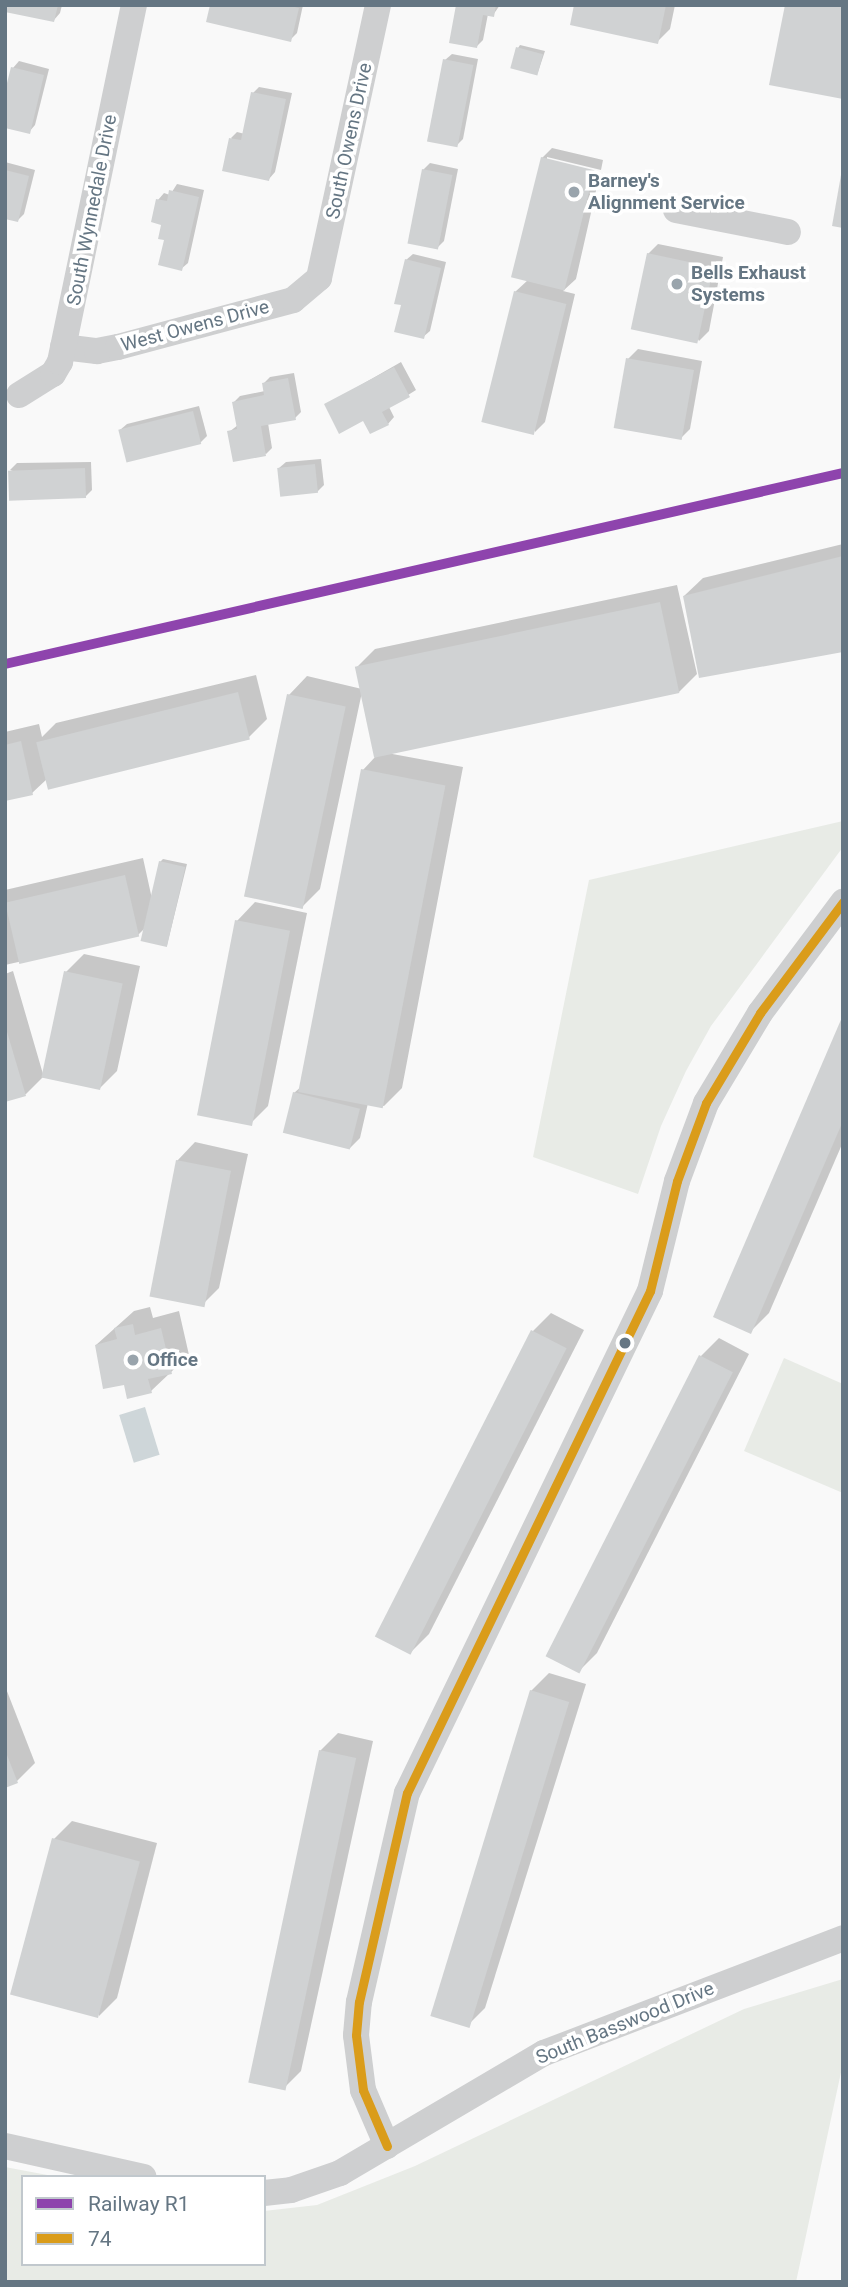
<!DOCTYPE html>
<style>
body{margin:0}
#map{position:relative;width:848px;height:2287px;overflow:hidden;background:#f9f9f9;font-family:Roboto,sans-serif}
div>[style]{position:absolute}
.green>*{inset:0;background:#e8ebe6}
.water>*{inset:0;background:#ced6d9;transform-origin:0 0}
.shadow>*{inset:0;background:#0003}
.building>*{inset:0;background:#d0d2d3;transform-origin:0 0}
.minor>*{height:26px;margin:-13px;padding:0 13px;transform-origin:13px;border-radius:13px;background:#cecfd0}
.bus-1>*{height:9px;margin:-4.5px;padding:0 4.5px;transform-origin:4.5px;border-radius:4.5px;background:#da9c1a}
.rail-1>*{height:10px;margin:-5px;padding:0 5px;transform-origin:5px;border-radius:5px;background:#8e44ad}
.dots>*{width:19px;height:19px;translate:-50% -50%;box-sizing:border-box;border:4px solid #fff;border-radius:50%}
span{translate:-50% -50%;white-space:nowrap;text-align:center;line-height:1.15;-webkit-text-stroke:7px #fff;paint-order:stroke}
.street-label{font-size:19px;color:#657683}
.poi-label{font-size:19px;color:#657683;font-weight:700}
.left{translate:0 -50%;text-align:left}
.frame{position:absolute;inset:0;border:7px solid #657683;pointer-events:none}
.legend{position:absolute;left:21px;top:2175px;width:245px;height:91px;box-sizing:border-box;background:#fff;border:2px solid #c1c8cd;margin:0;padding:9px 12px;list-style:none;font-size:21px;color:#657683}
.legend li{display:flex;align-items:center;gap:14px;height:35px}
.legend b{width:35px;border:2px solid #c1c8cd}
</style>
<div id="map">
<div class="green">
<i style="clip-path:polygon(843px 821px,843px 847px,711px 1026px,686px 1071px,661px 1126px,638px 1194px,533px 1157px,589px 880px)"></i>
<i style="clip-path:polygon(784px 1358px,843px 1384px,843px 1493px,744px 1451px)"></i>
<i style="clip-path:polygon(843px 1979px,843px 2063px,796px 2282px,5px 2282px,5px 2167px,58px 2177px,23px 2177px,23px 2264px,264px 2264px,264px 2211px,317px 2205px,415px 2166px,744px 2009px)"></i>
</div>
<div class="water">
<i style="left:145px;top:1407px;width:50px;height:27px;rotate:73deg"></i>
</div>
<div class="shadow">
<i style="clip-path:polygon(5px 5px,62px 5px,60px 13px,54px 20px)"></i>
<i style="clip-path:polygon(212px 5px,303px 5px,297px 33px,290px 40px)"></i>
<i style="clip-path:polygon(458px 5px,500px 5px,493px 15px,488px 14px,483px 40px,476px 47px)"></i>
<i style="clip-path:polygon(576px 5px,675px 5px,670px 29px,657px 42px)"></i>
<i style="clip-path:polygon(520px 45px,545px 51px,538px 72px,518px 48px)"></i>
<i style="clip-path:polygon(452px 54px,478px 59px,463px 139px,457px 145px,445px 60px)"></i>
<i style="clip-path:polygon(19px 61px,49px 69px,35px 125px,29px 132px,13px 68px)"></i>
<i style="clip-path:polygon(259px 87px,292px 93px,275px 172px,269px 179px,231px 138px,237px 132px,245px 134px,253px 93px)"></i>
<i style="clip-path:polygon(552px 148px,603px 160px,601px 170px,547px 157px,547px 160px,600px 173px,576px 279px,563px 291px,575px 294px,545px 422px,535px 432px,515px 292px,528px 280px,542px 158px)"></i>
<i style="clip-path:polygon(5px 162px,35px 170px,24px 214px,18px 220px,5px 217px)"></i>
<i style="clip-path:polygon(430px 163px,458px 169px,444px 241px,437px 248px,423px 170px)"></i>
<i style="clip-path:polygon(177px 184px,204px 190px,188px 263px,181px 269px,166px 239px,158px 200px,164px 193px,170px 195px)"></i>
<i style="clip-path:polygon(658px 244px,723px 257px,709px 331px,699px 341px,648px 254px)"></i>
<i style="clip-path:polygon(413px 254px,446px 262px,430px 331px,423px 337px,403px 304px,406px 260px)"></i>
<i style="clip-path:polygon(638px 349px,702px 361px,690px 429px,680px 439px,628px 359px)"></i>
<i style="clip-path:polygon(401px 362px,416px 390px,389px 407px,394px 417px,388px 424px,364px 419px,326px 405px)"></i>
<i style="clip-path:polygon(294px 373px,301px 412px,295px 418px,268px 423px,272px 448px,266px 454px,229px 432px,238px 425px,234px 402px,240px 396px,265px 391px,264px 383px,270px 377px)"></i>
<i style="clip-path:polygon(199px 406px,207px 436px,200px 443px,120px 430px,127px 424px)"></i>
<i style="clip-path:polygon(321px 459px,324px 485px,317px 492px,279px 468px,286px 462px)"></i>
<i style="clip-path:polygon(91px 462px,92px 490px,85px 497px,10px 470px,17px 463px)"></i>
<i style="clip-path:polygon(843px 544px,843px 650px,684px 596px,703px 578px)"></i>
<i style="clip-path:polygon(677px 585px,697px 674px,679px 692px,387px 753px,463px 767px,402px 1088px,384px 1106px,368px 1103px,360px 1138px,350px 1148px,294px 1093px,303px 1085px,363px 770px,376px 756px,362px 692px,320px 889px,302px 907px,289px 695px,307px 676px,362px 689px,357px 667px,375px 649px)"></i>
<i style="clip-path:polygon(256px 675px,267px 719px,249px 737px,47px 779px,32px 793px,5px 799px,5px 732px,39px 724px,42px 737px,56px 723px)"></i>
<i style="clip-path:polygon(143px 858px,152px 899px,160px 862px,163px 859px,187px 864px,167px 945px,146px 927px,138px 935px,5px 965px,5px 890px)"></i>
<i style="clip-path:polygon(255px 902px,307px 913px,268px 1106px,250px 1124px,237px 921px)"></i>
<i style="clip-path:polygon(84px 954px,140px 966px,117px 1071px,99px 1089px,43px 1077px,26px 1094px,5px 1100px,5px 974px,13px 971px,43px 1074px,66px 972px)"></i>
<i style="clip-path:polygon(843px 1019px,843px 1142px,769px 1313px,751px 1331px)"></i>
<i style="clip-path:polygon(195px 1142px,248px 1154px,219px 1288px,201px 1306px,177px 1161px)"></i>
<i style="clip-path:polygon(150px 1307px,153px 1318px,179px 1311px,189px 1355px,151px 1391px,126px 1382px,96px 1345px,134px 1311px)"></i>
<i style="clip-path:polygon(551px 1313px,584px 1330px,429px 1634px,411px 1652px,377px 1636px,533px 1331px)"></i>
<i style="clip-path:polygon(719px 1338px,749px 1354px,597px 1653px,579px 1671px,701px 1356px)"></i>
<i style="clip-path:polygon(549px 1673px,586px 1684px,485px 2008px,467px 2026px,531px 1691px)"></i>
<i style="clip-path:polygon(5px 1686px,35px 1763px,17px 1781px,5px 1786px)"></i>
<i style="clip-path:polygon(338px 1733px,373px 1741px,301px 2071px,283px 2089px,320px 1751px)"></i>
<i style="clip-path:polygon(72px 1821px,157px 1843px,117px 1998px,99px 2016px,54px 1839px)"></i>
</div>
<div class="building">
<i style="clip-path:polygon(5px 5px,58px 5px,54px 22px,5px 12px)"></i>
<i style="clip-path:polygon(210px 5px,286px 5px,299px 8px,291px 42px,206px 22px)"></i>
<i style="clip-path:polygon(456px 5px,496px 5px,494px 17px,483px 15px,477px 48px,449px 43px)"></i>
<i style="clip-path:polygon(574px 5px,666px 5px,658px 44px,570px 25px)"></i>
<i style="clip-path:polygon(785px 5px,843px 5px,843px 99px,769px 85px)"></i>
<i style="left:516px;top:47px;width:28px;height:22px;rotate:15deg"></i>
<i style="left:443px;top:59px;width:31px;height:84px;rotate:11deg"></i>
<i style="clip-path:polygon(11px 67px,44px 75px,30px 134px,5px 128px,5px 91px)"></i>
<i style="clip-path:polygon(251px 92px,286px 99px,269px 181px,222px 171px,229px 138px,241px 140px)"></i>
<i style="left:541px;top:157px;width:55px;height:124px;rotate:14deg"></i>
<i style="left:422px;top:169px;width:31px;height:76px;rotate:11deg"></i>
<i style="clip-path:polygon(5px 170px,29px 176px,18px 222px,5px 219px)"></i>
<i style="clip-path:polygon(841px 175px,843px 175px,843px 228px,832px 226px)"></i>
<i style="clip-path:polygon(169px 190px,199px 197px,182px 271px,158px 265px,164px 240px,158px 239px,161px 225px,151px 222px,156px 199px,167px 201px)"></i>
<i style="left:647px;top:253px;width:68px;height:78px;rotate:12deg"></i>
<i style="clip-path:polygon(405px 259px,441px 268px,424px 339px,394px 332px,401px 305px,394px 304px)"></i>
<i style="left:514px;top:291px;width:54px;height:135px;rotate:14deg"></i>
<i style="left:626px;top:358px;width:69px;height:71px;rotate:10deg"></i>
<i style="clip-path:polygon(394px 367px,410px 397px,382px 412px,389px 425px,370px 434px,363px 421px,339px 434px,324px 404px)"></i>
<i style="clip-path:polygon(288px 378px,296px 420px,261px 426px,266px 456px,233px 462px,227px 431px,237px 429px,232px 402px,264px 395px,262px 383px)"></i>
<i style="left:193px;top:411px;width:34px;height:77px;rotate:76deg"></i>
<i style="left:315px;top:464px;width:29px;height:38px;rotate:84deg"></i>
<i style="left:85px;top:468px;width:30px;height:77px;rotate:88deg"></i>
<i style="clip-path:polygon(843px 556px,843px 652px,699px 678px,683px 596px)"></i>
<i style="left:660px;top:602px;width:93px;height:312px;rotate:78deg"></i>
<i style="left:238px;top:692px;width:49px;height:208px;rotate:76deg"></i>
<i style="left:287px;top:694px;width:60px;height:207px;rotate:12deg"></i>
<i style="clip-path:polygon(21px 741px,33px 795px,5px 801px,5px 745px)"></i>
<i style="left:361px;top:769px;width:86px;height:329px;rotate:11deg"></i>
<i style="left:159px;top:861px;width:27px;height:82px;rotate:13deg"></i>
<i style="left:125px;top:875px;width:63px;height:123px;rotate:77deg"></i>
<i style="left:235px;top:920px;width:56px;height:199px;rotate:11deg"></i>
<i style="left:64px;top:971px;width:60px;height:109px;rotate:12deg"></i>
<i style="clip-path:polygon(843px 1015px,843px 1121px,751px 1334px,713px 1317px)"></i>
<i style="clip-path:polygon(5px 1025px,26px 1096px,5px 1102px)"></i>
<i style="left:293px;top:1092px;width:69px;height:42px;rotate:14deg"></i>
<i style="left:176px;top:1160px;width:56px;height:139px;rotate:11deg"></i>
<i style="clip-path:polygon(133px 1324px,135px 1335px,161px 1328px,172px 1374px,148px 1379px,152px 1393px,127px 1399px,124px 1385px,103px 1389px,95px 1345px,117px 1339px,114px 1328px)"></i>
<i style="left:531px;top:1330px;width:40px;height:344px;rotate:27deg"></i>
<i style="left:699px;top:1355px;width:38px;height:338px;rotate:27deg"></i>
<i style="left:530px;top:1690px;width:41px;height:341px;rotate:17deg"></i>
<i style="clip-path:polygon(5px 1750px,18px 1783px,5px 1788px)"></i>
<i style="left:319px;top:1750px;width:38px;height:340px;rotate:12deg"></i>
<i style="left:52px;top:1838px;width:91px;height:162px;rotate:15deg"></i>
</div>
<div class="minor">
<i style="left:676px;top:210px;width:114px;rotate:11.1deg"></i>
<i style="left:63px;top:347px;width:34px;rotate:7deg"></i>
<i style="left:97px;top:351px;width:21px;rotate:-11deg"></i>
<i style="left:118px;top:347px;width:181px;rotate:-15deg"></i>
<i style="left:293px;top:300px;width:34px;rotate:-40deg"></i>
<i style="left:319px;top:278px;width:279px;rotate:-77.8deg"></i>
<i style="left:19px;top:395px;width:40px;rotate:-32deg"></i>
<i style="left:53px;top:374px;width:14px;rotate:-60deg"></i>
<i style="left:60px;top:362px;width:365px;rotate:-78.3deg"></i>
<i style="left:5px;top:2146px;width:142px;rotate:12.6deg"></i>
<i style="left:387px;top:2146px;width:61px;rotate:-113.2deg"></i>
<i style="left:363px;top:2090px;width:55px;rotate:-97.3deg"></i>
<i style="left:356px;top:2035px;width:33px;rotate:-85deg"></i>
<i style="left:359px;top:2002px;width:214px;rotate:-77.1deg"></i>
<i style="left:407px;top:1793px;width:558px;rotate:-64.17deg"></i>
<i style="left:650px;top:1291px;width:113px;rotate:-76.2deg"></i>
<i style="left:677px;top:1181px;width:83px;rotate:-69.6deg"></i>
<i style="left:706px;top:1103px;width:105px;rotate:-59deg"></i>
<i style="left:760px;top:1013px;width:139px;rotate:-53.2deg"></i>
<i style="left:264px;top:2193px;width:27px;rotate:-6deg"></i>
<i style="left:291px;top:2190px;width:52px;rotate:-19.1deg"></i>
<i style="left:340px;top:2173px;width:237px;rotate:-30.5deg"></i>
<i style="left:544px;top:2053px;width:320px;rotate:-21deg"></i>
</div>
<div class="bus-1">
<i style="left:387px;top:2146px;width:61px;rotate:-113.2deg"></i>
<i style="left:363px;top:2090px;width:55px;rotate:-97.3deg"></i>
<i style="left:356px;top:2035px;width:33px;rotate:-85deg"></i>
<i style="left:359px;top:2002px;width:214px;rotate:-77.1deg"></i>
<i style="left:407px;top:1793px;width:558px;rotate:-64.17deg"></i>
<i style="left:650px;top:1291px;width:113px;rotate:-76.2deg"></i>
<i style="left:677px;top:1181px;width:83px;rotate:-69.6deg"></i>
<i style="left:706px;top:1103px;width:105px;rotate:-59deg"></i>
<i style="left:760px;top:1013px;width:139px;rotate:-53.2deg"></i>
</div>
<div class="rail-1">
<i style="left:5px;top:664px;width:859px;rotate:-12.84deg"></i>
</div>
<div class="dots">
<i style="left:574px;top:192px;background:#99a4ac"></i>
<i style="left:677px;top:284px;background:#99a4ac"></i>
<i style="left:625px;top:1343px;background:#657683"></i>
<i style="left:133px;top:1360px;background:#99a4ac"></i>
</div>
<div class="street-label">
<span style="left:349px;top:141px;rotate:-78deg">South Owens Drive</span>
<span style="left:92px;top:210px;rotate:-79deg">South Wynnedale Drive</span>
<span style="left:195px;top:326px;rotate:-15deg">West Owens Drive</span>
<span style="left:625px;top:2023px;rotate:-22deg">South Basswood Drive</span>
</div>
<div class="poi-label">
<span class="left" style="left:588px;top:192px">Barney's<br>Alignment Service</span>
<span class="left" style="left:691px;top:284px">Bells Exhaust<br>Systems</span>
<span class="left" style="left:147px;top:1360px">Office</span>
</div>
<div class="frame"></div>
<ul class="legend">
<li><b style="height:9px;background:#8e44ad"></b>Railway R1</li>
<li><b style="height:9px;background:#da9c1a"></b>74</li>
</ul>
</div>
